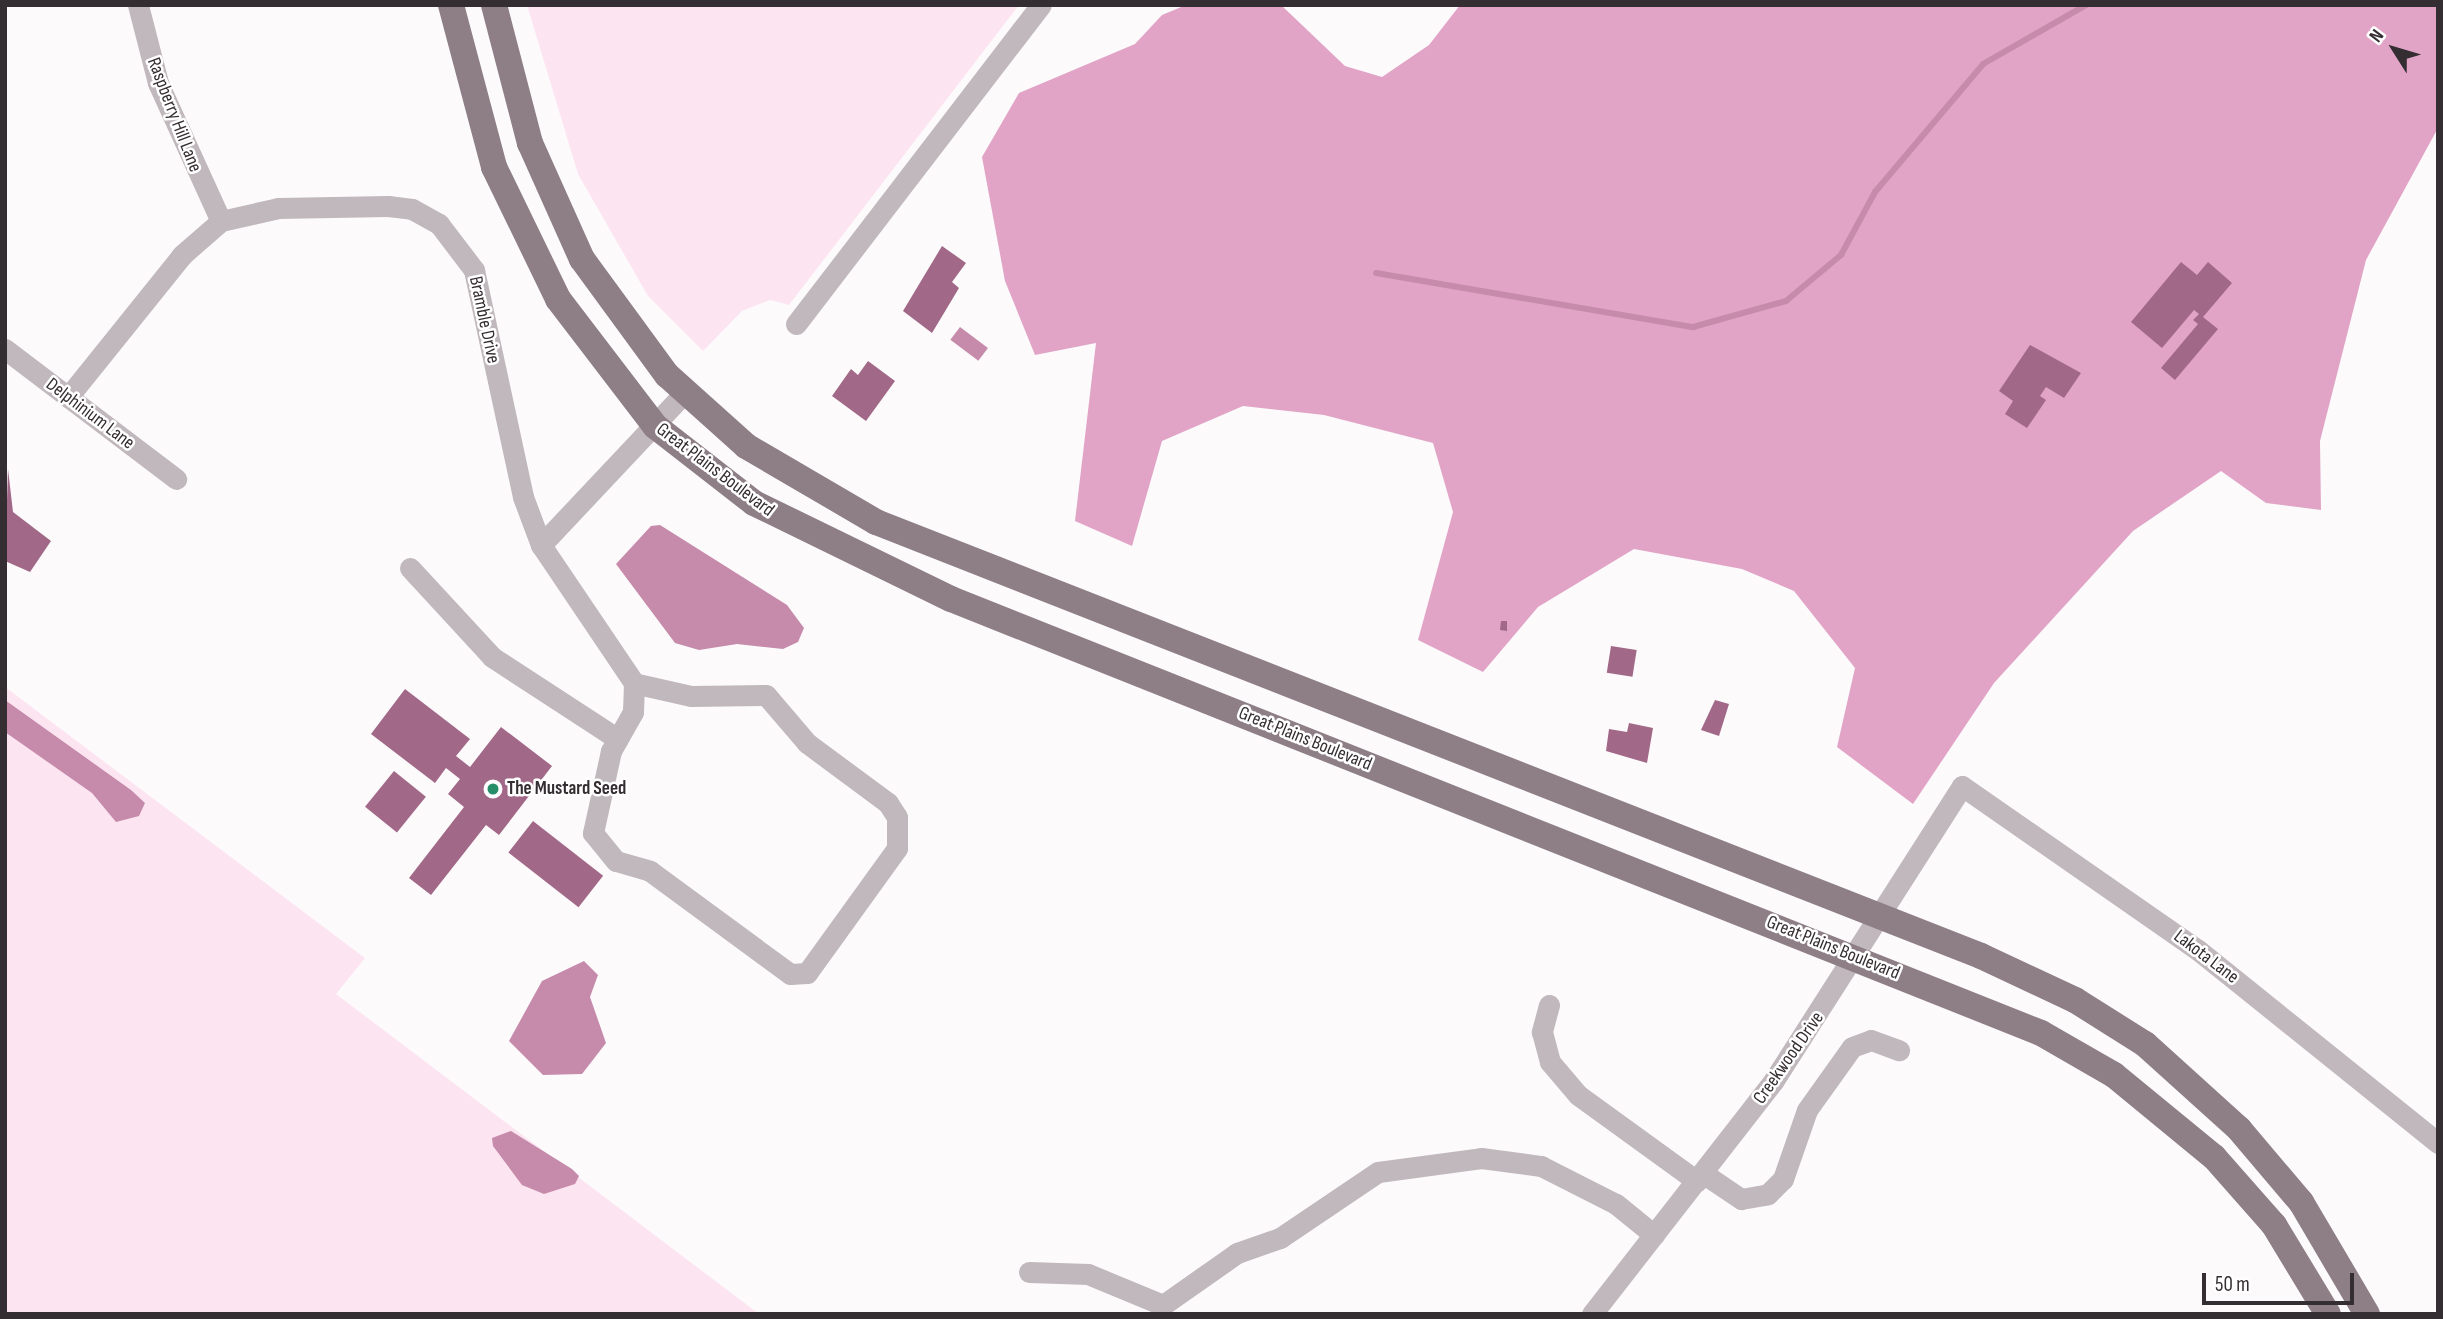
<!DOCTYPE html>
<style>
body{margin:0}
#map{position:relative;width:2443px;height:1319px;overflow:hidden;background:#fdfafc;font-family:"Sofia Sans Condensed",sans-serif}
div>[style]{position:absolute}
.green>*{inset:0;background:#fce4f1}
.forest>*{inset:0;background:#e1a4c6}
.water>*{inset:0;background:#c68aab;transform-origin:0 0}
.stream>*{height:6px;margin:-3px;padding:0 3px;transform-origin:3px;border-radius:3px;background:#c68aab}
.building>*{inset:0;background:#a16888;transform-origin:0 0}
.minor>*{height:21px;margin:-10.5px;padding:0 10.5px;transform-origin:10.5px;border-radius:10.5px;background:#c0b8bc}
.major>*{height:26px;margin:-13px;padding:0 13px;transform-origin:13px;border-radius:13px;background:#8e7f87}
.dots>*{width:19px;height:19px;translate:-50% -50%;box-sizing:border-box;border:4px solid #fff;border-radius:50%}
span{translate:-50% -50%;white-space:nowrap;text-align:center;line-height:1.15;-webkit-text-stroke:5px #fff;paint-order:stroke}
.street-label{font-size:19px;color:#342d31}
.poi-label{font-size:19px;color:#342d31;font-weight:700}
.left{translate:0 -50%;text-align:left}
.frame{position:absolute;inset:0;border:7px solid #342d31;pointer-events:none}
.north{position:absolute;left:2359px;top:14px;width:70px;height:70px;-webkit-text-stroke:5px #fff;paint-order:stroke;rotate:307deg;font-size:19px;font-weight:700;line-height:28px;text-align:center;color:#342d31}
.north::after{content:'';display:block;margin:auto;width:24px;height:32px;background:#342d31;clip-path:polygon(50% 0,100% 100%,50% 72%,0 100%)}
.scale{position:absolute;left:2202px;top:1273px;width:152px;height:32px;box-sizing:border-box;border:4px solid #342d31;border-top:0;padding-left:9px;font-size:21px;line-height:24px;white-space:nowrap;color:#342d31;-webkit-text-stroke:5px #fff;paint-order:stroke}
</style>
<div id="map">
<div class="green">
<i style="clip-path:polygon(527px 5px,1019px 5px,789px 305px,770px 300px,742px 311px,703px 351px,648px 296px,578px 174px)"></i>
<i style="clip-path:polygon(5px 687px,365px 958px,336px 994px,759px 1314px,5px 1314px)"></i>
</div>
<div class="forest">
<i style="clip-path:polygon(1186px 5px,1281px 5px,1345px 66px,1382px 77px,1429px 45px,1460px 5px,2438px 5px,2438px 128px,2366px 260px,2320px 441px,2321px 510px,2266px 503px,2221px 471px,2133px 531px,1994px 683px,1913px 804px,1837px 747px,1855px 668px,1794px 591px,1742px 569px,1634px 549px,1538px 607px,1483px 672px,1418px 640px,1453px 512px,1433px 443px,1324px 415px,1243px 406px,1162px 441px,1132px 546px,1075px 521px,1096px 343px,1035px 355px,1005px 281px,982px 157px,1019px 93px,1135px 44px,1162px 15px)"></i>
</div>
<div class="water">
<i style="left:960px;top:327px;width:35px;height:16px;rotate:37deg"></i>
<i style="clip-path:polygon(660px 525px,787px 605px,804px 628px,798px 642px,783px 649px,737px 644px,699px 650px,675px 643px,616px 564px,651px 526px)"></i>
<i style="clip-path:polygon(5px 700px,131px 790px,145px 803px,139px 816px,116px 822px,92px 793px,5px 732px)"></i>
<i style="clip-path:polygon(584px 961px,598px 975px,590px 997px,606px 1043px,582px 1074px,543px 1075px,509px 1041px,542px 981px)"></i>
<i style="clip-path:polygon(511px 1131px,572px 1169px,579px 1176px,575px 1184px,544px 1194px,522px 1185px,493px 1146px,492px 1138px)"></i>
</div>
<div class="stream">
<i style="left:1376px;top:273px;width:322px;rotate:9.7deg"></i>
<i style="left:1693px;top:327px;width:97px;rotate:-15.6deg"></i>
<i style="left:1786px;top:301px;width:72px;rotate:-39.9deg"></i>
<i style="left:1841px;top:255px;width:72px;rotate:-61.6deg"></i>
<i style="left:1875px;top:192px;width:167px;rotate:-49.8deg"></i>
<i style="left:1983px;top:64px;width:119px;rotate:-29.8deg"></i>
</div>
<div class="building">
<i style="clip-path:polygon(942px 246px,966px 263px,952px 282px,959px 288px,932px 333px,903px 311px)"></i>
<i style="clip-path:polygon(2181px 262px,2197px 275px,2208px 262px,2232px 283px,2203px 317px,2218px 329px,2175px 380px,2161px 368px,2198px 324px,2193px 320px,2199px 314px,2194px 310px,2162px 348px,2131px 322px)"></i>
<i style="clip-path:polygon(2030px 345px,2081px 373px,2064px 398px,2046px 387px,2040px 396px,2046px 400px,2027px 428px,2005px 414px,2013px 401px,1999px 391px)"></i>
<i style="clip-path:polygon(868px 361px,895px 381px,866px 421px,832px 396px,851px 369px,858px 375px)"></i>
<i style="clip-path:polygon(8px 469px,13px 512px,51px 541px,30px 572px,5px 561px)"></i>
<i style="clip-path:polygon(1501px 621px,1507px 621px,1507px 631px,1500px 630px)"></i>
<i style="left:1611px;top:646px;width:26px;height:27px;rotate:9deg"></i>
<i style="clip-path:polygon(405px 689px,470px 739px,456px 756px,470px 767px,501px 727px,552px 766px,499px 835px,486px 825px,431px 895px,409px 878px,464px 807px,448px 794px,460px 779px,446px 768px,435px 783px,371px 734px)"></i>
<i style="clip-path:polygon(1715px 700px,1729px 704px,1719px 736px,1701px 730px)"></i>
<i style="clip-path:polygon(1629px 723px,1653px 728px,1647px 763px,1606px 751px,1609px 729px,1627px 732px)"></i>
<i style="left:394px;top:771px;width:41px;height:46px;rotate:39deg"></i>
<i style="left:533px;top:821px;width:89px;height:40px;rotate:38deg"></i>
</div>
<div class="minor">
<i style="left:138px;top:5px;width:81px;rotate:75.6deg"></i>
<i style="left:158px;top:83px;width:152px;rotate:65.5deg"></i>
<i style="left:796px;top:324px;width:402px;rotate:-52.5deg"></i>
<i style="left:5px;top:349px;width:215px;rotate:37.2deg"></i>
<i style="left:68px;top:397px;width:182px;rotate:-51.2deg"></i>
<i style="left:182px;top:255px;width:52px;rotate:-41.1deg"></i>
<i style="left:221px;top:221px;width:58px;rotate:-12.8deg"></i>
<i style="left:278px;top:208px;width:110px;rotate:-1deg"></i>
<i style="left:388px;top:206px;width:24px;rotate:7deg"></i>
<i style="left:412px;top:209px;width:31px;rotate:29deg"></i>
<i style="left:439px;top:224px;width:58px;rotate:52.7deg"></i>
<i style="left:474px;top:270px;width:232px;rotate:77.8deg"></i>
<i style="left:523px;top:497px;width:51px;rotate:69.4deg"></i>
<i style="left:541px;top:545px;width:166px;rotate:56deg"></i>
<i style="left:634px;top:683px;width:29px;rotate:92deg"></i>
<i style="left:633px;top:712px;width:45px;rotate:119.4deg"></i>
<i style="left:611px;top:751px;width:84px;rotate:102.4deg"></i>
<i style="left:593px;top:833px;width:36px;rotate:51deg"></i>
<i style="left:616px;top:861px;width:35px;rotate:16deg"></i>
<i style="left:650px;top:871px;width:174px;rotate:36.3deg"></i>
<i style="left:790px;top:974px;width:17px;rotate:-3deg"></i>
<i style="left:807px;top:973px;width:154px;rotate:-54.2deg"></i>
<i style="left:897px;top:848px;width:31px;rotate:-90deg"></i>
<i style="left:897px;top:817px;width:17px;rotate:-123deg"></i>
<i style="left:888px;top:803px;width:101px;rotate:-143.5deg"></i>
<i style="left:807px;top:743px;width:63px;rotate:-130.5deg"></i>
<i style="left:766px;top:695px;width:75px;rotate:179.2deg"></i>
<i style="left:691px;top:696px;width:58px;rotate:-167.2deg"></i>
<i style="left:541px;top:545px;width:209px;rotate:-46.7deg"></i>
<i style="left:410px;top:568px;width:121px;rotate:47.3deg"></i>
<i style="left:492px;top:657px;width:150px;rotate:33.1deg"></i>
<i style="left:1549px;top:1005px;width:28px;rotate:105deg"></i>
<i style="left:1542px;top:1032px;width:31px;rotate:75deg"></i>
<i style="left:1550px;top:1062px;width:43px;rotate:49.7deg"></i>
<i style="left:1578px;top:1095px;width:147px;rotate:35.9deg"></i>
<i style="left:1704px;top:1174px;width:45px;rotate:34deg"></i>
<i style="left:1741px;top:1199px;width:27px;rotate:-10deg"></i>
<i style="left:1768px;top:1194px;width:21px;rotate:-45deg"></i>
<i style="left:1783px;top:1179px;width:73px;rotate:-70.8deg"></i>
<i style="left:1807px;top:1110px;width:77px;rotate:-54.5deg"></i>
<i style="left:1852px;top:1047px;width:20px;rotate:-20deg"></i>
<i style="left:1871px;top:1040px;width:30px;rotate:20deg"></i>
<i style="left:1029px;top:1272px;width:59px;rotate:1.9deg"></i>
<i style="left:1088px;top:1274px;width:81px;rotate:22.5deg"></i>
<i style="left:1163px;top:1305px;width:90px;rotate:-35.1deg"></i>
<i style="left:1237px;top:1253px;width:46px;rotate:-19.2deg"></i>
<i style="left:1280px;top:1238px;width:118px;rotate:-34deg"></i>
<i style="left:1378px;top:1172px;width:104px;rotate:-7.7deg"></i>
<i style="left:1481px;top:1158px;width:61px;rotate:7.6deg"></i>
<i style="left:1541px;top:1166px;width:84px;rotate:26.9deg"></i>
<i style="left:1616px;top:1204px;width:49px;rotate:39.2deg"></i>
<i style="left:1592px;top:1314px;width:296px;rotate:-52.1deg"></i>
<i style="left:1774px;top:1080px;width:349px;rotate:-57.4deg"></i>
<i style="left:1962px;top:786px;width:287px;rotate:34.8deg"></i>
<i style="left:2198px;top:950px;width:308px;rotate:38.8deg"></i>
</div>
<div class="major">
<i style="left:451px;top:5px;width:168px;rotate:75.1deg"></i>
<i style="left:494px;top:167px;width:147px;rotate:64.1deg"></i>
<i style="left:558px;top:299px;width:160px;rotate:52.6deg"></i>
<i style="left:655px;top:426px;width:125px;rotate:37.9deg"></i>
<i style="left:754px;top:503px;width:219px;rotate:26deg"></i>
<i style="left:951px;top:599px;width:1173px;rotate:21.71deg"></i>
<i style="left:2041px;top:1033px;width:84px;rotate:29.9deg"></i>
<i style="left:2114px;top:1075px;width:129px;rotate:39.4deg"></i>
<i style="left:2214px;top:1157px;width:91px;rotate:48.6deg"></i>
<i style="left:2274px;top:1225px;width:104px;rotate:58.8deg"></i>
<i style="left:494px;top:5px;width:143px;rotate:75.4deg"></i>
<i style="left:530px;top:143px;width:127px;rotate:65.9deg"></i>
<i style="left:582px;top:259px;width:144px;rotate:53.8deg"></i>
<i style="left:667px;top:375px;width:106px;rotate:41.9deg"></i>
<i style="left:746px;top:446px;width:151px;rotate:30.3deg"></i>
<i style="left:876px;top:522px;width:1187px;rotate:21.44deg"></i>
<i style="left:1981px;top:956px;width:104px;rotate:25.1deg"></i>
<i style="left:2075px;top:1000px;width:83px;rotate:32.2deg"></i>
<i style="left:2145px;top:1044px;width:127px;rotate:42.1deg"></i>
<i style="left:2239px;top:1129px;width:96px;rotate:49.7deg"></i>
<i style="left:2301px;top:1202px;width:130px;rotate:59.5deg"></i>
</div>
<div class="dots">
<i style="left:493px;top:789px;background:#278e6a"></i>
</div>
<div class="street-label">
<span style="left:174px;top:115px;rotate:69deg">Raspberry Hill Lane</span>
<span style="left:484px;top:320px;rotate:78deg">Bramble Drive</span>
<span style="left:90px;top:414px;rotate:37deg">Delphinium Lane</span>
<span style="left:715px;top:470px;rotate:37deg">Great Plains Boulevard</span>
<span style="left:1305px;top:739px;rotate:22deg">Great Plains Boulevard</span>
<span style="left:1833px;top:948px;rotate:22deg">Great Plains Boulevard</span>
<span style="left:2206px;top:957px;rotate:37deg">Lakota Lane</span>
<span style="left:1789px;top:1058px;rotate:-55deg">Creekwood Drive</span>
</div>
<div class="poi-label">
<span class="left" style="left:507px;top:789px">The Mustard Seed</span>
</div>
<div class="frame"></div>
<div class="north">N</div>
<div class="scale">50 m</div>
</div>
